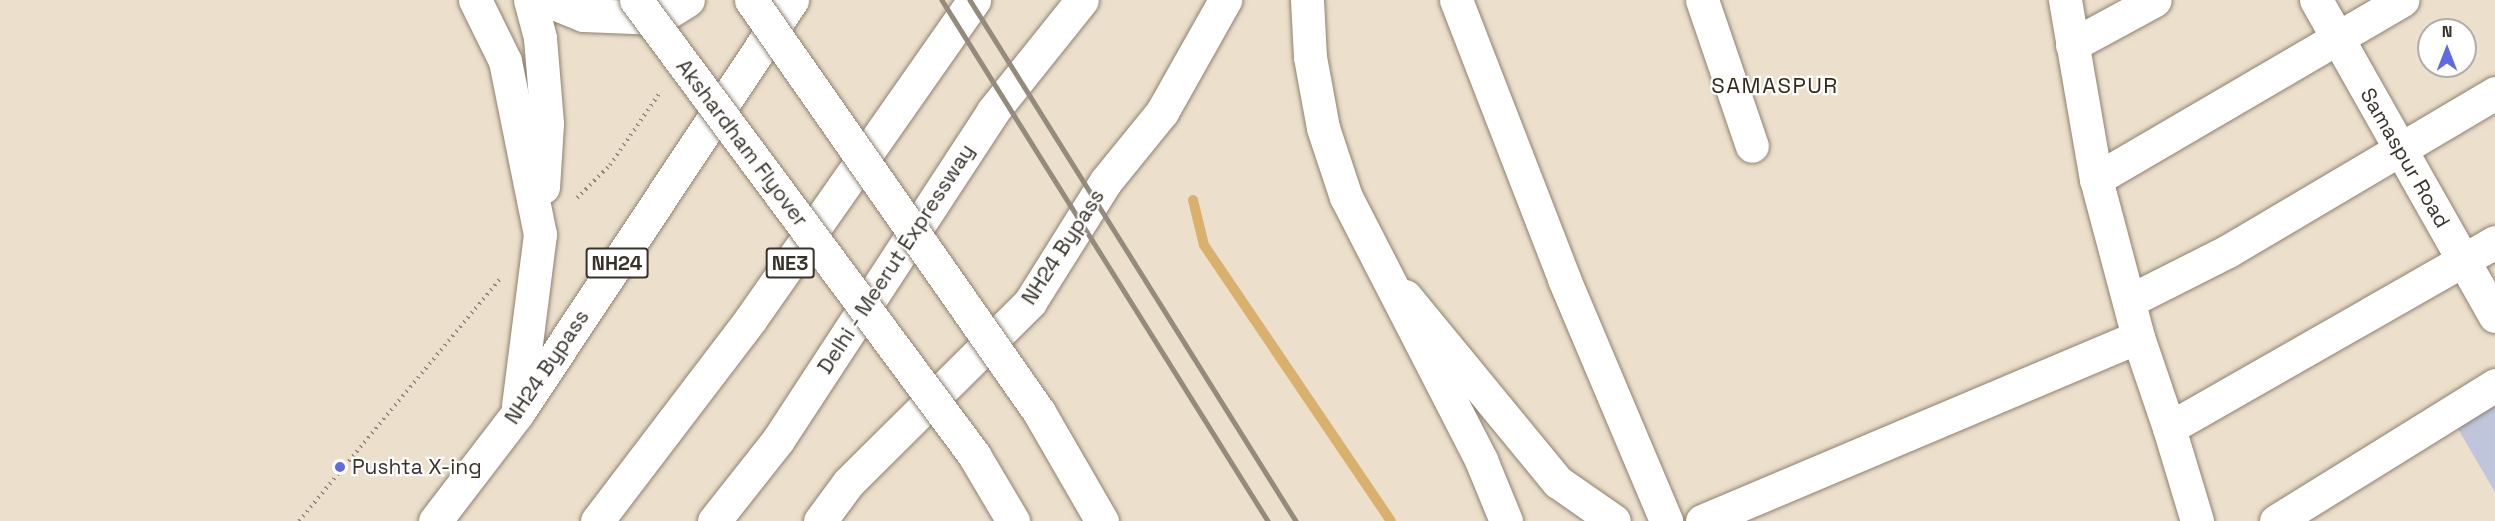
<!DOCTYPE html>
<style>
body{margin:0}
#map{position:relative;width:2495px;height:521px;overflow:hidden;background:#ecdfcb;font-family:"Space Grotesk",sans-serif}
div>[style]{position:absolute}
.stream>*{height:10px;margin:-5px;padding:0 5px;transform-origin:5px;border-radius:5px;background:#dab06d}
.building>*{inset:0;background:#bfc5da}
.path>*{height:4px;margin-top:-2px;transform-origin:0;background:repeating-linear-gradient(90deg,#92897b 0 1.5px,transparent 0 6px)}
.roads{filter:drop-shadow(0 0 2px #8e816f) drop-shadow(0 0 2px #8e816f)}
.minor>*{height:33px;margin:-16.5px;padding:0 16.5px;transform-origin:16.5px;border-radius:16.5px;background:#fff}
.primary>*{height:33px;margin:-16.5px;padding:0 16.5px;transform-origin:16.5px;border-radius:16.5px;background:#fff}
.trunk>*{height:33px;margin:-16.5px;padding:0 16.5px;transform-origin:16.5px;border-radius:16.5px;background:#fff}
.motorway>*{height:33px;margin:-16.5px;padding:0 16.5px;transform-origin:16.5px;border-radius:16.5px;background:#fff}
.rail>*{height:4.5px;margin:-2.25px;padding:0 2.25px;transform-origin:2.25px;border-radius:2.25px;background:#948b7d}
.bridges{filter:drop-shadow(0 0 2px #8e816f) drop-shadow(0 0 2px #8e816f)}
.trunk-bridge>*{height:33px;margin:-16.5px;padding:0 16.5px;transform-origin:16.5px;border-radius:16.5px;background:#fff}
.dots>*{width:16px;height:16px;translate:-50% -50%;box-sizing:border-box;border:3px solid #fff;border-radius:50%}
span{translate:-50% -50%;white-space:nowrap;text-align:center;line-height:1.15;-webkit-text-stroke:4.5px #fff;paint-order:stroke}
.shield-label span{padding:2px 4px;background:#fff;border:2px solid;border-radius:4px;-webkit-text-stroke-width:0}
.shield-label{font-size:20px;color:#37322a;font-weight:700}
.street-label{font-size:21px;color:#37322a}
.poi-label{font-size:21px;color:#37322a}
.left{translate:0 -50%;text-align:left}
.neighbourhood-label{font-size:22px;color:#332919;letter-spacing:1.5px}
.north{position:absolute;left:2417px;top:18px;width:60px;height:60px;box-sizing:border-box;background:#fff;border:2px solid #afadaa;border-radius:50%;rotate:0deg;font-size:16px;font-weight:700;line-height:24px;text-align:center;color:#37322a}
.north::after{content:'';display:block;margin:auto;width:21px;height:27px;background:#5f6be2;clip-path:polygon(50% 0,100% 100%,50% 72%,0 100%)}
</style>
<div id="map">
<div class="stream">
<i style="left:1193px;top:200px;width:46px;rotate:76.3deg"></i>
<i style="left:1204px;top:245px;width:333px;rotate:55.9deg"></i>
</div>
<div class="building">
<i style="clip-path:polygon(2495px 399px,2495px 492px,2454px 422px)"></i>
</div>
<div class="path">
<i style="left:577px;top:198px;width:47px;rotate:-45deg"></i>
<i style="left:610px;top:165px;width:90px;rotate:-55.4deg"></i>
<i style="left:299px;top:521px;width:315px;rotate:-50.3deg"></i>
</div>
<div class="roads">
<div class="minor">
<i style="left:1456px;top:0;width:299px;rotate:68.8deg"></i>
<i style="left:1564px;top:279px;width:263px;rotate:67.1deg"></i>
<i style="left:1702px;top:0;width:154px;rotate:71.1deg"></i>
<i style="left:2065px;top:0;width:182px;rotate:80.2deg"></i>
<i style="left:2096px;top:179px;width:163px;rotate:75.1deg"></i>
<i style="left:2138px;top:337px;width:96px;rotate:71.2deg"></i>
<i style="left:2169px;top:428px;width:375px;rotate:-29.7deg"></i>
<i style="left:2316px;top:0;width:363px;rotate:60.5deg"></i>
<i style="left:2072px;top:45px;width:94px;rotate:-28.5deg"></i>
<i style="left:2096px;top:179px;width:355px;rotate:-30.3deg"></i>
<i style="left:1405px;top:296px;width:241px;rotate:50.6deg"></i>
<i style="left:1558px;top:482px;width:68px;rotate:34.9deg"></i>
<i style="left:2129px;top:301px;width:111px;rotate:-26.8deg"></i>
<i style="left:2228px;top:251px;width:310px;rotate:-30.6deg"></i>
<i style="left:2169px;top:428px;width:97px;rotate:73.2deg"></i>
<i style="left:1702px;top:521px;width:473px;rotate:-22.9deg"></i>
<i style="left:2276px;top:521px;width:258px;rotate:-31.8deg"></i>
</div>
<div class="primary">
<i style="left:546px;top:0;width:40px;rotate:22deg"></i>
<i style="left:583px;top:15px;width:76px;rotate:2.3deg"></i>
<i style="left:659px;top:18px;width:34px;rotate:-32deg"></i>
</div>
<div class="trunk">
<i style="left:475px;top:0;width:68px;rotate:63.8deg"></i>
<i style="left:505px;top:61px;width:177px;rotate:78.6deg"></i>
<i style="left:540px;top:234px;width:173px;rotate:97.3deg"></i>
<i style="left:530px;top:0;width:39px;rotate:75deg"></i>
<i style="left:540px;top:38px;width:86px;rotate:85.3deg"></i>
<i style="left:547px;top:124px;width:63px;rotate:93.6deg"></i>
<i style="left:1307px;top:0;width:57px;rotate:87deg"></i>
<i style="left:1310px;top:57px;width:72px;rotate:79.6deg"></i>
<i style="left:1323px;top:128px;width:73px;rotate:71.6deg"></i>
<i style="left:1346px;top:197px;width:296px;rotate:62.8deg"></i>
<i style="left:1481px;top:460px;width:66px;rotate:67.7deg"></i>
<i style="left:435px;top:521px;width:135px;rotate:-52.5deg"></i>
<i style="left:517px;top:414px;width:497px;rotate:-56.4deg"></i>
<i style="left:820px;top:521px;width:47px;rotate:-53.6deg"></i>
<i style="left:848px;top:483px;width:257px;rotate:-44.8deg"></i>
<i style="left:1030px;top:302px;width:143px;rotate:-57.9deg"></i>
<i style="left:1106px;top:181px;width:89px;rotate:-50.9deg"></i>
<i style="left:1162px;top:112px;width:129px;rotate:-60.6deg"></i>
</div>
<div class="motorway">
<i style="left:597px;top:521px;width:253px;rotate:-52.7deg"></i>
<i style="left:750px;top:320px;width:391px;rotate:-55deg"></i>
<i style="left:714px;top:521px;width:103px;rotate:-51.7deg"></i>
<i style="left:778px;top:440px;width:393px;rotate:-56.8deg"></i>
<i style="left:993px;top:111px;width:142px;rotate:-51.3deg"></i>
</div>
</div>
<div class="rail">
<i style="left:942px;top:0;width:615px;rotate:57.96deg"></i>
<i style="left:970px;top:0;width:615px;rotate:57.96deg"></i>
</div>
<div class="bridges">
<div class="trunk-bridge">
<i style="left:636px;top:0;width:567px;rotate:53.39deg"></i>
<i style="left:974px;top:455px;width:77px;rotate:59.4deg"></i>
<i style="left:751px;top:0;width:503px;rotate:55.05deg"></i>
<i style="left:1039px;top:412px;width:126px;rotate:60deg"></i>
</div>
</div>
<div class="dots">
<i style="left:340px;top:467px;background:#5f6be2"></i>
</div>
<div class="shield-label">
<span style="left:617px;top:263px">NH24</span>
<span style="left:790px;top:263px">NE3</span>
</div>
<div class="street-label">
<span style="left:742px;top:143px;rotate:53deg">Akshardham Flyover</span>
<span style="left:2405px;top:158px;rotate:60deg">Samaspur Road</span>
<span style="left:1063px;top:247px;rotate:-57deg">NH24 Bypass</span>
<span style="left:896px;top:259px;rotate:-57deg">Delhi - Meerut Expressway</span>
<span style="left:547px;top:367px;rotate:-56deg">NH24 Bypass</span>
</div>
<div class="poi-label">
<span class="left" style="left:352px;top:467px">Pushta X-ing</span>
</div>
<div class="neighbourhood-label">
<span style="left:1775px;top:86px">SAMASPUR</span>
</div>
<div class="north">N</div>
</div>
